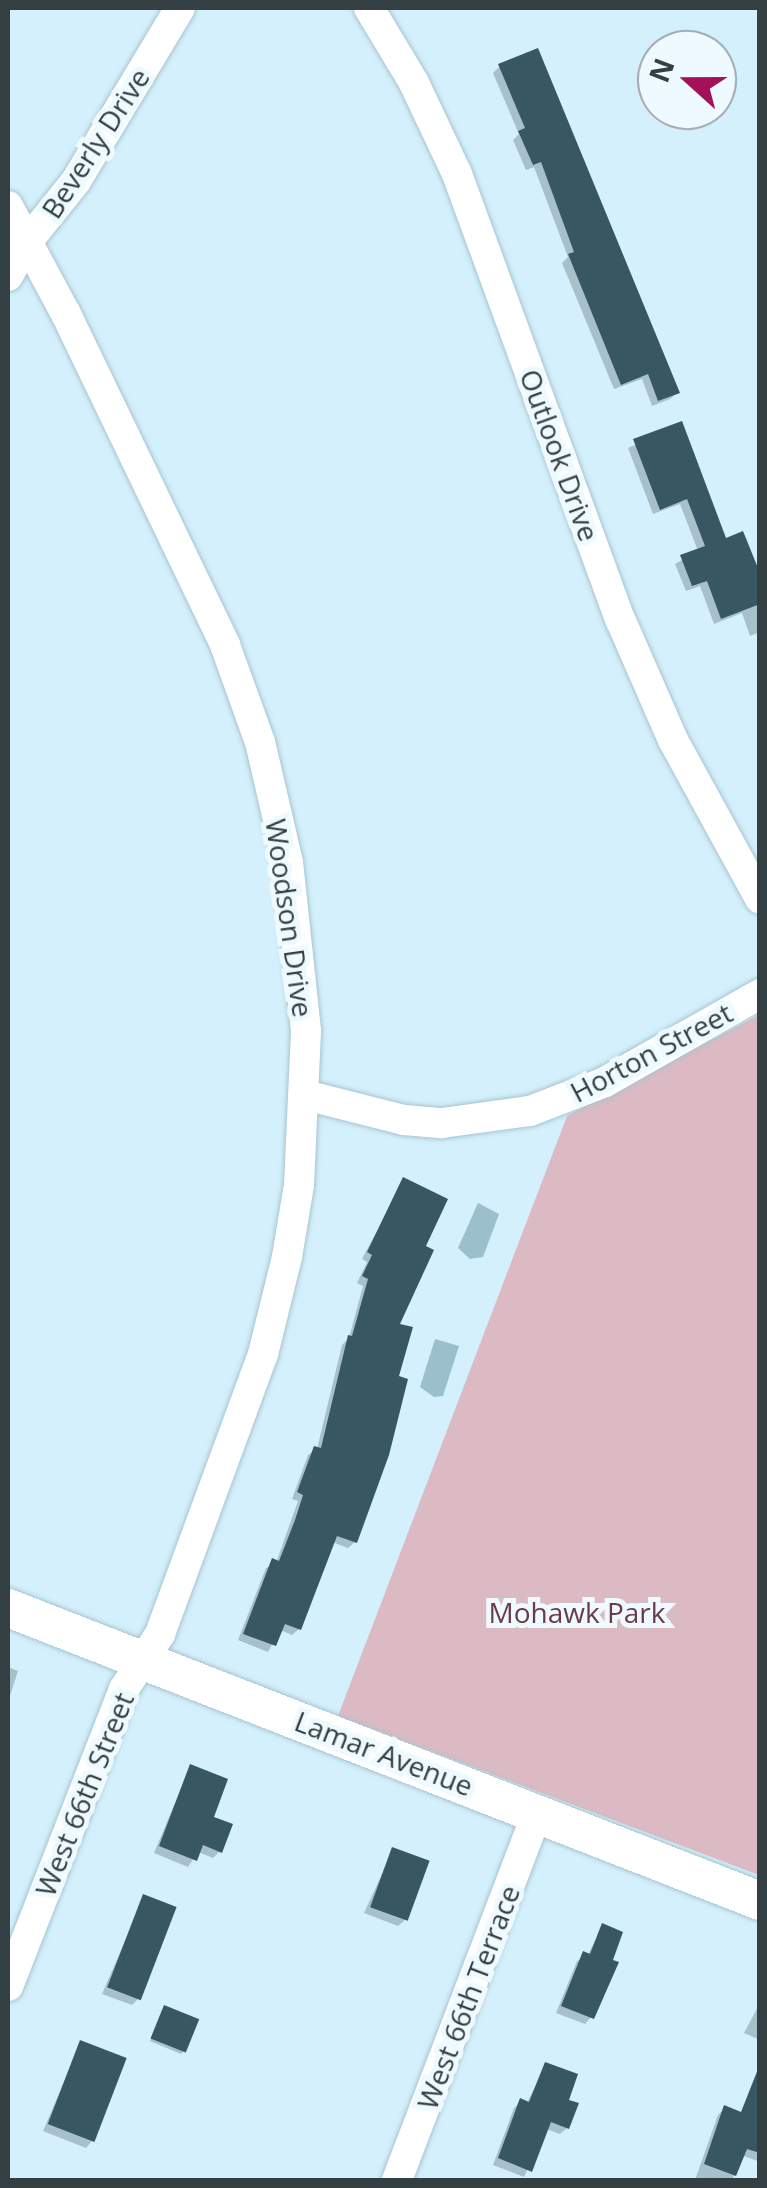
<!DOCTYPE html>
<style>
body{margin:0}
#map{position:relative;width:767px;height:2188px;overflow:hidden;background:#d3f0fc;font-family:"Open Sans",sans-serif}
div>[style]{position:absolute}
.green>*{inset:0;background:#dbbac4}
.water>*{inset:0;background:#9cbfcc}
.shadow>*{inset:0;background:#0003}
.building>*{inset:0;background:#375763;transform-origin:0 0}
.roads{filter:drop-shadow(0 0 2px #a8c4d0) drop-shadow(0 0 2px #a8c4d0)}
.minor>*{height:30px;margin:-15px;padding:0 15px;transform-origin:15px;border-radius:15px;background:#fff}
.tertiary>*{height:38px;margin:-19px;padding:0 19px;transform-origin:19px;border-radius:19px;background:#fff}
span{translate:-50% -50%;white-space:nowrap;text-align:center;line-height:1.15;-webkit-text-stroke:10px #effaff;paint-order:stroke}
.street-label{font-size:28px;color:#343f44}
.park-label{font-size:28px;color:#6b3b4c}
.frame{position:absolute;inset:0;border:10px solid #343f44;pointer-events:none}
.north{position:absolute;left:637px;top:30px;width:100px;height:100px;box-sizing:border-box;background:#effaff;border:2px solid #a4afb4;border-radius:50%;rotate:291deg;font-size:28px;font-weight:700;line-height:40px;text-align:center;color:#343f44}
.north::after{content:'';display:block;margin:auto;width:35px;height:45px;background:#a11259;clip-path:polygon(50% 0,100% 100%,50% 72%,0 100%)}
</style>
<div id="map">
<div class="green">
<i style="clip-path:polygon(759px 1015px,759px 1875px,338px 1716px,567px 1116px)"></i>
</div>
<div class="water">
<i style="clip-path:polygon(478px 1203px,499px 1214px,483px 1257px,470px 1259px,458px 1248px)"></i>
<i style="clip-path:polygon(435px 1339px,459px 1346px,443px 1396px,434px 1397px,420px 1387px)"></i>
</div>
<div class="shadow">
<i style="clip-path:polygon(500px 66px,677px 393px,670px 399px,652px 406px,642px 379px,614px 389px,562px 263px,568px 257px,534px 167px,526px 170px,513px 140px,519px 134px,493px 73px)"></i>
<i style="clip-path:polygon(681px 424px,725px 541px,760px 580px,760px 632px,750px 636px,742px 613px,714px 624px,700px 586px,686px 591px,675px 564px,698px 551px,680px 504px,653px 514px,628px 448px)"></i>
<i style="clip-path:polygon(404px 1180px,423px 1248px,397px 1325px,355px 1542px,348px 1548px,332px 1542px,299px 1629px,292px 1635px,280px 1630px,268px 1652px,238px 1640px,266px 1568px,276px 1563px,298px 1501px,292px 1499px,308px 1455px,317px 1449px,342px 1345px,349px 1338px,363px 1286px,357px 1283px,367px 1262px,362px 1259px)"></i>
<i style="clip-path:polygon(8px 1667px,18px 1671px,8px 1702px)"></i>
<i style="clip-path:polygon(190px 1767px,220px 1851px,213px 1858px,198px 1852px,188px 1867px,154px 1853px)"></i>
<i style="clip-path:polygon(393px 1850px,405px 1920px,398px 1926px,364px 1913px)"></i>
<i style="clip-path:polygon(144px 1897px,138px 1999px,132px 2005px,102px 1994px)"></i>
<i style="clip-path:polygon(603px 1926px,591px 2017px,585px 2024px,556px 2013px,577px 1961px,587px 1956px)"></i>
<i style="clip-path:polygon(760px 2003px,760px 2040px,744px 2033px)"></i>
<i style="clip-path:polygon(162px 2011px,184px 2051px,181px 2054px,150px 2041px)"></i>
<i style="clip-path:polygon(81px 2042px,92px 2141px,86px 2148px,43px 2131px)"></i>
<i style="clip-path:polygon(546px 2064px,566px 2101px,567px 2128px,560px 2134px,546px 2129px,524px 2177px,493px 2165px,514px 2108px,521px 2101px,527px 2103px)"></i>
<i style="clip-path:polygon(757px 2089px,760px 2162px,741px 2155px,732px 2180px,695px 2180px,718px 2115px,725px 2108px,740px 2114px)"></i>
</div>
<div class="building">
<i style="clip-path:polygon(538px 48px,680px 393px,658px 401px,648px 374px,621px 385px,568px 254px,574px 252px,541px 162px,533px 165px,518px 131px,525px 128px,498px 64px)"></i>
<i style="clip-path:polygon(682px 421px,726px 538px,743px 531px,760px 573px,760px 604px,721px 619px,707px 581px,692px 586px,680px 555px,705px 546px,687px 499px,660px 510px,633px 439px)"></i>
<i style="clip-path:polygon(403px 1177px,448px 1199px,426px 1246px,434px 1250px,400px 1324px,413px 1327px,399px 1376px,408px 1379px,389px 1455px,357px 1543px,337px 1536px,301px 1630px,285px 1624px,276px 1646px,243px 1634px,272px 1558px,279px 1561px,295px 1520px,303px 1495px,297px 1492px,314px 1446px,321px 1448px,348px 1335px,352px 1336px,368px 1279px,362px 1276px,372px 1255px,367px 1252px)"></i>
<i style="clip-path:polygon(190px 1764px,228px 1779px,214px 1817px,233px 1824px,222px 1853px,203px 1845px,197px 1861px,159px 1846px)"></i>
<i style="left:392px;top:1847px;width:40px;height:64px;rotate:20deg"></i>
<i style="left:143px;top:1894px;width:36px;height:100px;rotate:21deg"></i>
<i style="clip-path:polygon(602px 1923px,623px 1932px,613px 1960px,619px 1962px,594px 2019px,561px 2006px,583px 1951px,590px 1954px)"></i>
<i style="left:164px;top:2005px;width:38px;height:36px;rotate:22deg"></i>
<i style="left:80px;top:2040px;width:50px;height:90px;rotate:21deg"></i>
<i style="clip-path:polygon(545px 2062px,578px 2074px,569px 2100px,579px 2103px,569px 2129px,551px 2122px,532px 2172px,498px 2158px,520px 2098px,529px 2102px)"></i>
<i style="clip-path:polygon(758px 2069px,760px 2153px,747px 2149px,736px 2176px,704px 2164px,724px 2105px,741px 2112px)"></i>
</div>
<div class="roads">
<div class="minor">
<i style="left:369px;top:8px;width:87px;rotate:59deg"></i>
<i style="left:414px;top:83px;width:101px;rotate:64.7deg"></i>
<i style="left:457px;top:174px;width:476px;rotate:69.9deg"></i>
<i style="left:621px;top:621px;width:130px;rotate:66.4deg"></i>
<i style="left:673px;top:740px;width:181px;rotate:61.3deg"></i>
<i style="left:8px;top:206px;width:123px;rotate:61.8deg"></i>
<i style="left:66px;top:314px;width:367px;rotate:64.3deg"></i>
<i style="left:225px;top:645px;width:103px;rotate:70.2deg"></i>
<i style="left:260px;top:742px;width:123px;rotate:76.9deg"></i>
<i style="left:288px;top:862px;width:170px;rotate:83.9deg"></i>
<i style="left:306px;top:1031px;width:154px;rotate:92.6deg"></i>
<i style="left:299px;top:1185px;width:73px;rotate:99.5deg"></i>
<i style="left:287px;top:1257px;width:100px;rotate:103.9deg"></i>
<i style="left:263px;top:1354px;width:298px;rotate:110.2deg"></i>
<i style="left:160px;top:1634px;width:66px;rotate:123.2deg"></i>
<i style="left:124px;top:1689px;width:319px;rotate:111.3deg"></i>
<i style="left:8px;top:276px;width:39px;rotate:-61deg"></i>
<i style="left:27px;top:242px;width:78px;rotate:-51.2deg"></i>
<i style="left:76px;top:181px;width:202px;rotate:-59deg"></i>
<i style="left:305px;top:1095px;width:102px;rotate:14.2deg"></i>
<i style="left:404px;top:1120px;width:38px;rotate:5deg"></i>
<i style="left:442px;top:1123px;width:89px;rotate:-7.8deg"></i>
<i style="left:530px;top:1111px;width:80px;rotate:-21.1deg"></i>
<i style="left:605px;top:1082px;width:178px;rotate:-29.6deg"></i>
<i style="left:397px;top:2180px;width:393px;rotate:-69.1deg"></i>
</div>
<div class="tertiary">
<i style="left:8px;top:1608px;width:807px;rotate:21.29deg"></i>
</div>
</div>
<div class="street-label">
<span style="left:95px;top:143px;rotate:-57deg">Beverly Drive</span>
<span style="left:560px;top:455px;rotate:70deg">Outlook Drive</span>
<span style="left:290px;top:918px;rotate:82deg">Woodson Drive</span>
<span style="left:651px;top:1052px;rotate:-28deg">Horton Street</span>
<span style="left:384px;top:1753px;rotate:21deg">Lamar Avenue</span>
<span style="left:84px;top:1794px;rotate:-68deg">West 66th Street</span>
<span style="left:468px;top:1997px;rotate:-69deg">West 66th Terrace</span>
</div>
<div class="park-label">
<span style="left:577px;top:1612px">Mohawk Park</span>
</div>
<div class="frame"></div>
<div class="north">N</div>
</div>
